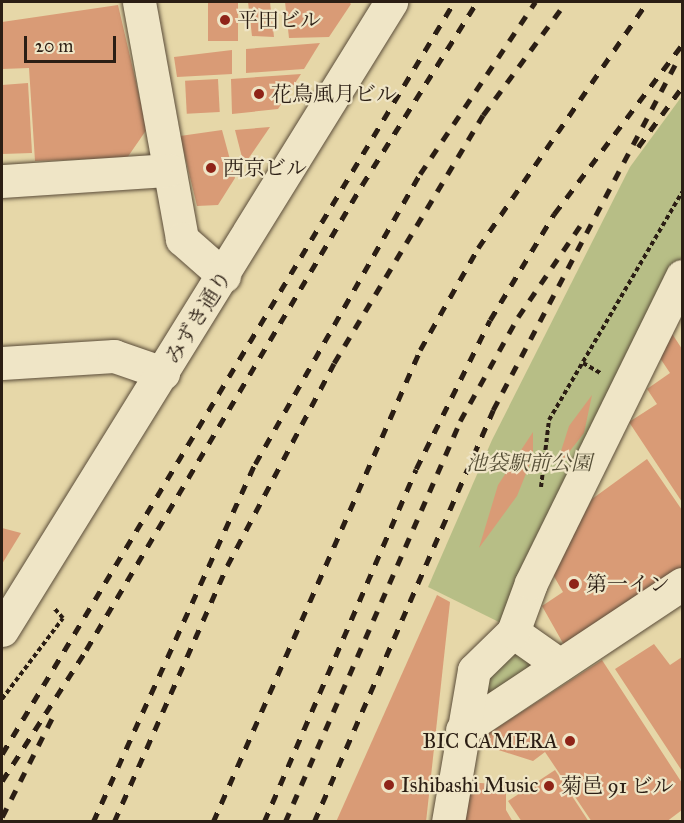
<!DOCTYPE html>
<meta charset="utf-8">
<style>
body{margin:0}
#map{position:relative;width:684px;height:823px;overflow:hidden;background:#e6d7a8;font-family:"IM FELL Great Primer","Noto Serif JP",serif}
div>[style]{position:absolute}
.green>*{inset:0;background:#b7be86}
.building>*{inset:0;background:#d99b76;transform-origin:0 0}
.path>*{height:4px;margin-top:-2px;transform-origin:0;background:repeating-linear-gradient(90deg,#2b1e14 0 4.5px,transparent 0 7.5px)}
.roads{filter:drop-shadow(0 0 2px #5a4c39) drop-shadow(0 0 2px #5a4c39)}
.minor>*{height:33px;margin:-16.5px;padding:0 16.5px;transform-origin:16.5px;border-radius:16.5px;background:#efe5c6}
.rail>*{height:4.5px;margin-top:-2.25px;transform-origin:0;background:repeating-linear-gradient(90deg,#2b1e14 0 10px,transparent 0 20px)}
.dots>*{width:16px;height:16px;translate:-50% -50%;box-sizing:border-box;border:3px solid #efe5c6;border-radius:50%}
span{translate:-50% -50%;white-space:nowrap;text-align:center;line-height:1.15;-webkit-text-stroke:4.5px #efe5c6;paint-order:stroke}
.poi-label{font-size:21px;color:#2b1e14}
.left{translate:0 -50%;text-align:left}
.right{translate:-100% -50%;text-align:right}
.street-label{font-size:21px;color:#2b1e14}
.park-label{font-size:21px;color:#554e36;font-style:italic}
.frame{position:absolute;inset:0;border:3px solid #2b1e14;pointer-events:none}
.scale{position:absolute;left:24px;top:36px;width:92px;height:27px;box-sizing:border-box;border:3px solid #2b1e14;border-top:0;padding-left:8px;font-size:18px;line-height:21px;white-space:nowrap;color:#2b1e14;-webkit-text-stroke:4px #efe5c6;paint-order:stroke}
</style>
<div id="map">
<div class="green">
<i style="clip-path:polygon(682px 96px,682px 256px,505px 625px,428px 587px,492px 440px,630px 167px)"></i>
<i style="clip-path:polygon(514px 646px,534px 663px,485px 698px,488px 672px)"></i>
</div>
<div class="building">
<i style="left:208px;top:2px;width:30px;height:39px"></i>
<i style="clip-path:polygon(248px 2px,270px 2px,274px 37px,252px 36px)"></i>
<i style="clip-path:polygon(285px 2px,349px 2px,351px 4px,329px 37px,289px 38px)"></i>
<i style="clip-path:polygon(118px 5px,147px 129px,127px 158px,35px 161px,29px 68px,2px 69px,2px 22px)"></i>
<i style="clip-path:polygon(320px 43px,304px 69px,246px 73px,246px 49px)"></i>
<i style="clip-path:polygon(232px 50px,232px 74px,177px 77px,174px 57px)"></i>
<i style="clip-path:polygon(301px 74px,278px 109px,232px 114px,231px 79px)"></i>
<i style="left:218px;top:79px;width:33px;height:33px;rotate:87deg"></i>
<i style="clip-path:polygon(28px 83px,32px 153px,2px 154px,2px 85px)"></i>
<i style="clip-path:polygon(270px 127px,244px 165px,235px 130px)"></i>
<i style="clip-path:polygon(222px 130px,235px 178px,218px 205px,197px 206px,180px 136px)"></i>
<i style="clip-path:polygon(671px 332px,682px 349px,682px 502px,629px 422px,657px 404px,647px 389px,670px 373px,660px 358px)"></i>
<i style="clip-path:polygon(592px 395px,584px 433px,555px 470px,569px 426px)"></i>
<i style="clip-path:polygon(533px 432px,533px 456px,517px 496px,479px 548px,498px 485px)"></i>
<i style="clip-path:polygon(647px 459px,682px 510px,682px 569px,564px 645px,542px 606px,563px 592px,552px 573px,592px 499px)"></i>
<i style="clip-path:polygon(2px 528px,21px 533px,2px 564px)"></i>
<i style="clip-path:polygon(437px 595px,450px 602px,426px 822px,336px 822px)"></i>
<i style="clip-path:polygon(654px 644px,670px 665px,682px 657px,682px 771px,615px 669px)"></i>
<i style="clip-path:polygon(602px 660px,682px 783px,682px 810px,666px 822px,592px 822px,545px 752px,533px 761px,486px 746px,486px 735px)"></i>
<i style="clip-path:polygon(555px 770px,589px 822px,522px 822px,508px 801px)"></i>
<i style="clip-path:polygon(468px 782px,506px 785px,506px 810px,513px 822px,464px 822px)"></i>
</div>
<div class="path">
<i style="left:583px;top:363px;width:20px;rotate:30deg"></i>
<i style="left:541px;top:487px;width:67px;rotate:-83.2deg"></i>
<i style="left:549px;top:420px;width:264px;rotate:-59.7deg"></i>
<i style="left:2px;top:699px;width:101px;rotate:-53deg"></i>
<i style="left:63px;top:618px;width:15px;rotate:-132deg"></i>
</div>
<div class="roads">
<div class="minor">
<i style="left:139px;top:2px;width:241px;rotate:79.7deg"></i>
<i style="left:182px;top:239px;width:56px;rotate:41.4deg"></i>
<i style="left:2px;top:181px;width:167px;rotate:-3.8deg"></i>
<i style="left:2px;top:363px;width:112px;rotate:-3.6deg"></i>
<i style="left:114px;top:356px;width:52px;rotate:19.1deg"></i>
<i style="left:2px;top:630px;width:739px;rotate:-58.22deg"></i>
<i style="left:513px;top:632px;width:57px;rotate:35.1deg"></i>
<i style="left:462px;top:730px;width:264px;rotate:-33.6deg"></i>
<i style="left:448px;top:822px;width:154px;rotate:-80.3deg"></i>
<i style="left:474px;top:670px;width:54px;rotate:-44.3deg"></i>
<i style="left:513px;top:632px;width:52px;rotate:-69.8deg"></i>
<i style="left:531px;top:583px;width:342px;rotate:-63.8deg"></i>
</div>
</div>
<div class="rail">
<i style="left:638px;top:147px;width:74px;rotate:-53.7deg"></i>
<i style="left:2px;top:754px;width:877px;rotate:-58.99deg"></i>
<i style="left:2px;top:781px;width:156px;rotate:-57.3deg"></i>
<i style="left:86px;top:650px;width:541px;rotate:-59.31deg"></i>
<i style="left:362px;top:185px;width:216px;rotate:-57.9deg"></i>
<i style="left:2px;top:817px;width:118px;rotate:-63.2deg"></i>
<i style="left:93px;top:822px;width:393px;rotate:-65.7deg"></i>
<i style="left:255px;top:464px;width:334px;rotate:-60.4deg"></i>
<i style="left:420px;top:174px;width:207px;rotate:-56.2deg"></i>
<i style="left:114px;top:822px;width:280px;rotate:-66.2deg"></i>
<i style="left:227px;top:566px;width:229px;rotate:-62.2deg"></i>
<i style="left:334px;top:363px;width:289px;rotate:-59deg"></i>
<i style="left:483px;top:115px;width:140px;rotate:-53.7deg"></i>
<i style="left:213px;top:822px;width:515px;rotate:-66.32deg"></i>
<i style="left:420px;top:350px;width:117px;rotate:-60.4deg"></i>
<i style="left:478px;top:248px;width:298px;rotate:-55.5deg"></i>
<i style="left:264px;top:822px;width:384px;rotate:-66.7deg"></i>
<i style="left:416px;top:469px;width:166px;rotate:-63.6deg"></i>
<i style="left:490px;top:320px;width:124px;rotate:-58.9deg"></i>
<i style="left:554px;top:214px;width:212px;rotate:-52.9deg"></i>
<i style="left:285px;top:822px;width:438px;rotate:-66.4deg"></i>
<i style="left:460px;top:421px;width:119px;rotate:-60.9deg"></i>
<i style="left:518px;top:317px;width:117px;rotate:-55.8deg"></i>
<i style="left:314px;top:822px;width:449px;rotate:-66.5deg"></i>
<i style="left:493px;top:410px;width:395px;rotate:-62.2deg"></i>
</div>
<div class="dots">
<i style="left:225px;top:20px;background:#8f2418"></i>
<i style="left:259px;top:94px;background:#8f2418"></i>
<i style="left:211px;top:168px;background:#8f2418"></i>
<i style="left:574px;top:584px;background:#8f2418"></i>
<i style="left:570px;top:741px;background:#8f2418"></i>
<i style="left:389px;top:785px;background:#8f2418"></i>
<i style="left:549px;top:786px;background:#8f2418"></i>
</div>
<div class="poi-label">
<span class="left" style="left:237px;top:20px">平田ビル</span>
<span class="left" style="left:271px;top:94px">花鳥風月ビル</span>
<span class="left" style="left:223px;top:168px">西京ビル</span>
<span class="left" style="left:586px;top:584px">第一イン</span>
<span class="right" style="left:558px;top:741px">BIC CAMERA</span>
<span class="left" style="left:401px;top:785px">Ishibashi Music</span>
<span class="left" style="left:561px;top:786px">菊邑 91 ビル</span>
</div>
<div class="street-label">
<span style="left:198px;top:317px;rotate:-58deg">みずき通り</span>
</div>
<div class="park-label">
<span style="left:529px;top:463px">池袋駅前公園</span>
</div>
<div class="frame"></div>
<div class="scale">20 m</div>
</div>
